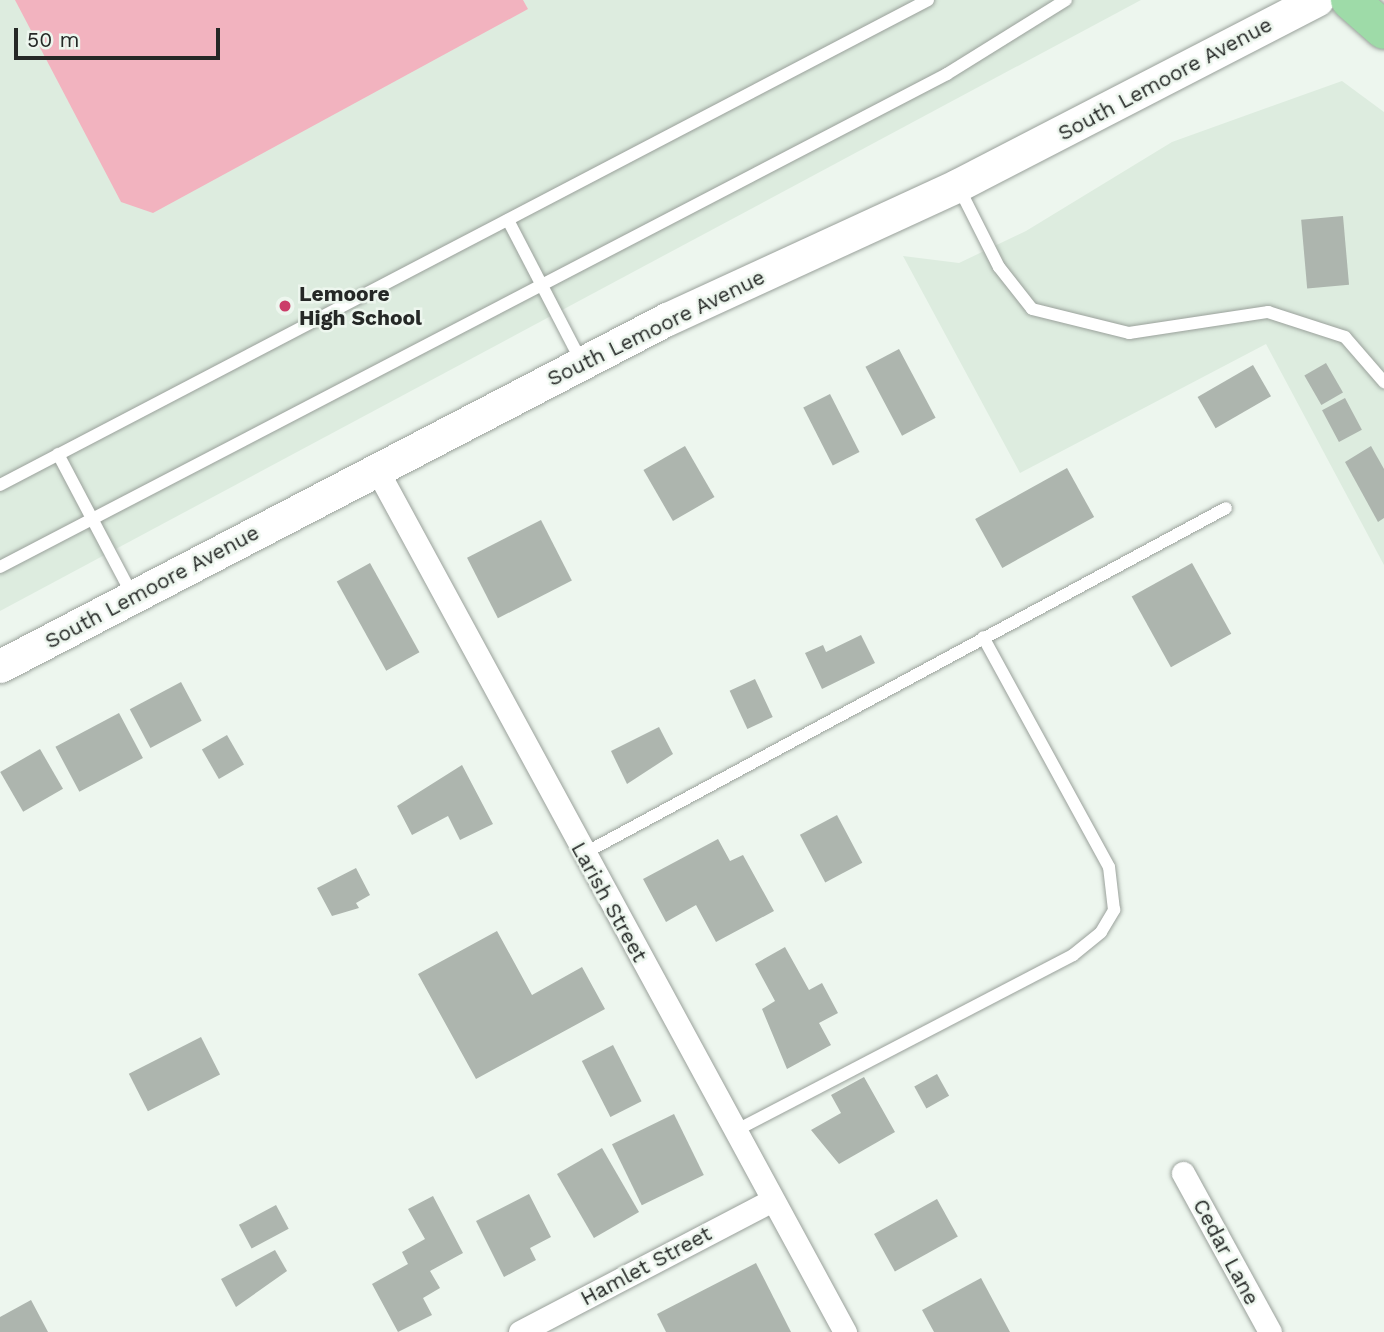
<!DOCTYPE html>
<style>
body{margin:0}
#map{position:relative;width:1384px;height:1332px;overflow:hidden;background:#edf6ee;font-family:"Work Sans",sans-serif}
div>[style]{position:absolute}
.built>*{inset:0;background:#ddecdf}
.green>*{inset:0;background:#f2b3bf}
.building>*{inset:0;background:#adb5ae;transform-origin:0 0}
.roads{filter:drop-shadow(0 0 2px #9aa19b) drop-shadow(0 0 2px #9aa19b)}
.lane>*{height:12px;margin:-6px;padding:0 6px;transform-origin:6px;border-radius:6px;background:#fff}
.street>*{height:23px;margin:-11.5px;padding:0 11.5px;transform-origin:11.5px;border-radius:11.5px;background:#fff}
.secondary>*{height:33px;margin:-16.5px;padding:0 16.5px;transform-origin:16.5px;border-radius:16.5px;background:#fff}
.highway>*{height:38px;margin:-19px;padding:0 19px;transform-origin:19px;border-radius:19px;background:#9edba8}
.dots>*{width:19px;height:19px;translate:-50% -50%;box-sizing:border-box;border:4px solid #edf6ee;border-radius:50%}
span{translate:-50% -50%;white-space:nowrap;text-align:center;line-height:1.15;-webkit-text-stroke:5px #edf6ee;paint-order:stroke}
.street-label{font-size:21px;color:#252826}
.poi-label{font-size:21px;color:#252826;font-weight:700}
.left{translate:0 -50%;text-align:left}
.scale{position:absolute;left:14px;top:28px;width:206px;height:32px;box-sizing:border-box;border:4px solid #252826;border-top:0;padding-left:9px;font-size:21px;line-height:24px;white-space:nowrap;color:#252826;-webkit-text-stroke:5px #edf6ee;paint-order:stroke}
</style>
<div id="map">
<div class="built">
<i style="clip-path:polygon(0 0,1141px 0,0 611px)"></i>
<i style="clip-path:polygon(1342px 81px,1384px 112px,1384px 565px,1266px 344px,1020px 473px,903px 256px,959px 263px,1026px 231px,1172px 142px)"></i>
</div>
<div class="green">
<i style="clip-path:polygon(15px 0,523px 0,528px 9px,153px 213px,121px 202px)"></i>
</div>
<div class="building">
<i style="left:1343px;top:216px;width:69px;height:42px;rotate:85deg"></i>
<i style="left:899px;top:349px;width:78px;height:38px;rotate:62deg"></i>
<i style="left:1326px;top:363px;width:34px;height:25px;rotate:60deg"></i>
<i style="left:1253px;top:365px;width:36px;height:64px;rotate:60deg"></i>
<i style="left:830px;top:394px;width:65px;height:30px;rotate:63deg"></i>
<i style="left:1345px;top:398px;width:36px;height:26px;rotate:62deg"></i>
<i style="left:685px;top:446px;width:59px;height:48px;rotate:60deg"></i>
<i style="clip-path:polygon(1371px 446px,1384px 469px,1384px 518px,1378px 522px,1345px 462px)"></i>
<i style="left:1067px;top:468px;width:56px;height:105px;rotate:61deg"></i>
<i style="left:541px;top:520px;width:68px;height:83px;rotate:63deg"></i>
<i style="left:370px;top:563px;width:102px;height:38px;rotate:61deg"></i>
<i style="left:1192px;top:563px;width:81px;height:69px;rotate:61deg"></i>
<i style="clip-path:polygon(861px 635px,875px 663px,822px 689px,805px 653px,823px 645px,826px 652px)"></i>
<i style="left:755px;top:679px;width:42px;height:28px;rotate:65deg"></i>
<i style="left:181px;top:682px;width:44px;height:58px;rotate:62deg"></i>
<i style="left:119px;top:713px;width:51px;height:72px;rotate:62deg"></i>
<i style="clip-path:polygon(659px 727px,673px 754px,627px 784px,611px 751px)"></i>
<i style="left:227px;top:735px;width:34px;height:29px;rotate:60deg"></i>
<i style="left:40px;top:749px;width:46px;height:46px;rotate:60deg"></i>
<i style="clip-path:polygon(462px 765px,493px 824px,460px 840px,448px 816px,412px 835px,397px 806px)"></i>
<i style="left:837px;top:815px;width:54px;height:42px;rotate:62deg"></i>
<i style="clip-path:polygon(718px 839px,730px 861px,743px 855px,774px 911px,716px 942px,696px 905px,666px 922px,643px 879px)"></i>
<i style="clip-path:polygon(356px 868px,370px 895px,356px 903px,359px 908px,332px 916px,317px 888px)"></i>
<i style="clip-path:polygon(497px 931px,532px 995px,582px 967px,605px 1009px,476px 1079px,418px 974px)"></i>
<i style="clip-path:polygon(785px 947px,809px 990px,822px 983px,838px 1013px,819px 1023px,831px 1045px,787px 1069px,762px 1009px,775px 1001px,755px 964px)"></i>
<i style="left:201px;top:1037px;width:42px;height:81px;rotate:63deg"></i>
<i style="left:613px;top:1045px;width:63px;height:35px;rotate:63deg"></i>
<i style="left:937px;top:1074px;width:25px;height:26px;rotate:61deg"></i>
<i style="clip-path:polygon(864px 1077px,895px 1132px,839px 1164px,811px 1130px,841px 1113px,831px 1095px)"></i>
<i style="left:674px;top:1114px;width:68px;height:69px;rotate:64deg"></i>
<i style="left:602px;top:1148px;width:74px;height:52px;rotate:60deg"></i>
<i style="clip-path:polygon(529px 1194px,551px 1237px,530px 1248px,536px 1260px,504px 1277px,476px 1221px)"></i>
<i style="clip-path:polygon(433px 1196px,463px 1253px,430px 1271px,440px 1288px,423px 1298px,432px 1315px,398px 1332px,372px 1284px,408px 1264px,402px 1252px,425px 1239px,408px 1209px)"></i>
<i style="left:937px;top:1199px;width:43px;height:72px;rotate:61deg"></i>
<i style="left:276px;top:1205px;width:27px;height:42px;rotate:62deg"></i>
<i style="clip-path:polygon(275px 1250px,287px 1271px,236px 1307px,221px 1279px)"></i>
<i style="clip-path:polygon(756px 1263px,791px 1332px,666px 1332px,657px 1314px)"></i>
<i style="clip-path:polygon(981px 1278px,1010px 1332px,934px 1332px,922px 1310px)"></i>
<i style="clip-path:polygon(31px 1300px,48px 1332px,0 1332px,0 1317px)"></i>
</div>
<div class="roads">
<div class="lane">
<i style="left:958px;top:186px;width:91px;rotate:63.2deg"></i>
<i style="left:999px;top:267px;width:53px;rotate:51.8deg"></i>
<i style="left:1032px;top:309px;width:100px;rotate:13.9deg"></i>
<i style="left:1129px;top:333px;width:141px;rotate:-8.6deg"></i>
<i style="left:1268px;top:312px;width:81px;rotate:18deg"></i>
<i style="left:1345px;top:337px;width:60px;rotate:49.1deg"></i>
<i style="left:508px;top:220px;width:161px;rotate:62.6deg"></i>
<i style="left:58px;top:454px;width:161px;rotate:62.2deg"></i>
<i style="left:0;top:485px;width:1047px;rotate:-27.59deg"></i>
<i style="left:0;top:567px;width:1068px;rotate:-27.5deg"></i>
<i style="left:947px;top:74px;width:140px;rotate:-31.9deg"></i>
<i style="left:583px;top:854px;width:730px;rotate:-28.28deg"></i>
<i style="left:735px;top:1131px;width:381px;rotate:-27.5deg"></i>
<i style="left:1073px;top:955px;width:36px;rotate:-39deg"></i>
<i style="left:1101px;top:932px;width:26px;rotate:-59deg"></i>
<i style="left:1114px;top:910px;width:43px;rotate:-96.6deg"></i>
<i style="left:1109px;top:867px;width:262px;rotate:-118.7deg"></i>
</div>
<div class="street">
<i style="left:377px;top:470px;width:981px;rotate:61.5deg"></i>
<i style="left:1183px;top:1173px;width:181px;rotate:61.3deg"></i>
<i style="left:520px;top:1332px;width:284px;rotate:-27.6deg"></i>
</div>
<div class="secondary">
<i style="left:0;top:666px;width:752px;rotate:-27.49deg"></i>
<i style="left:667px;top:319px;width:320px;rotate:-24.7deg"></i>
<i style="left:958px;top:185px;width:404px;rotate:-27.3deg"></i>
</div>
<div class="highway">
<i style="left:1350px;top:0;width:45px;rotate:41.4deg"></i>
</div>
</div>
<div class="dots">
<i style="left:285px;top:306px;background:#cb3d69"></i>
</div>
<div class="street-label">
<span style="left:1165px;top:79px;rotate:-28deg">South Lemoore Avenue</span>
<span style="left:656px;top:328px;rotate:-26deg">South Lemoore Avenue</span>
<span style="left:152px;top:587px;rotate:-28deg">South Lemoore Avenue</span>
<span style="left:609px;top:902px;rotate:61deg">Larish Street</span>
<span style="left:1226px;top:1252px;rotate:62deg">Cedar Lane</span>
<span style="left:646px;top:1266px;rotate:-28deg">Hamlet Street</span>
</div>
<div class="poi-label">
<span class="left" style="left:299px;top:306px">Lemoore<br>High School</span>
</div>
<div class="scale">50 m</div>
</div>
